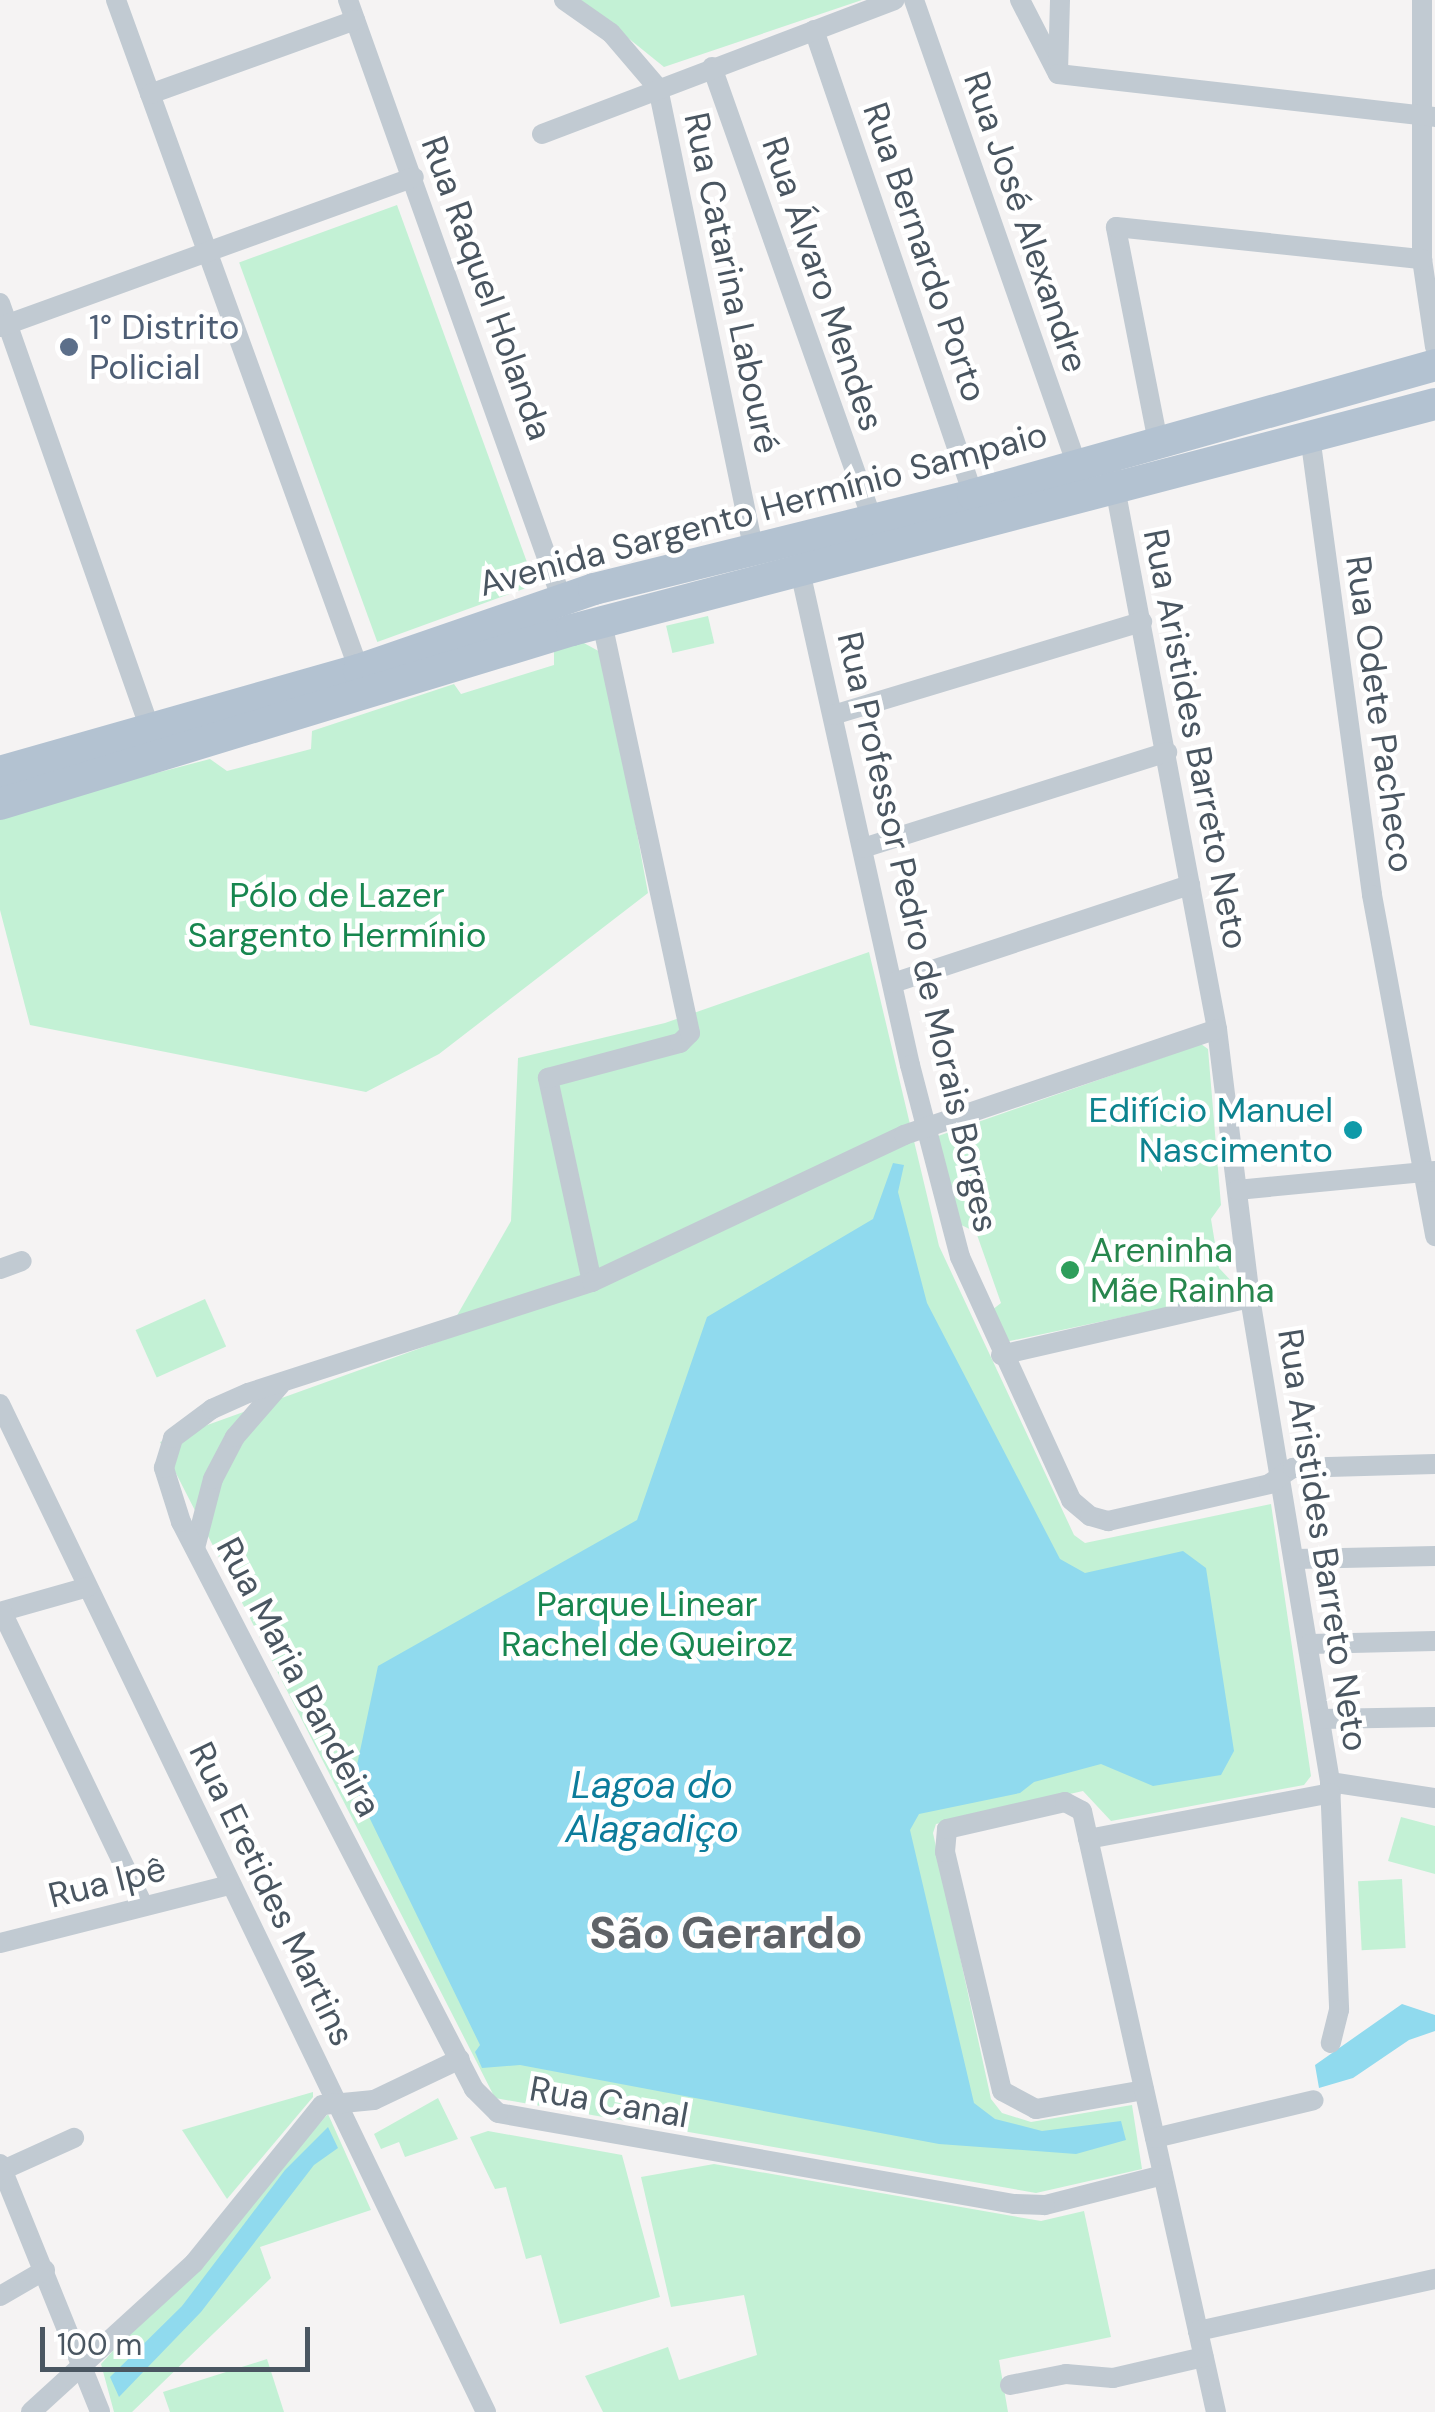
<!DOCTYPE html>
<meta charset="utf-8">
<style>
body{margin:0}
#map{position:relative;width:1435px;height:2412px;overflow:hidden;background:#f5f3f3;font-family:"DM Sans",sans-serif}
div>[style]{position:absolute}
.green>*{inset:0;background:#c3f1d5;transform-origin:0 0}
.water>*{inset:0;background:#90daee}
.minor>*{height:20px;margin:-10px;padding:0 10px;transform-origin:10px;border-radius:10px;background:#c1cad2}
.primary>*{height:32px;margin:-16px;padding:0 16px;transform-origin:16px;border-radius:16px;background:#b3c2d1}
.dots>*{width:28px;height:28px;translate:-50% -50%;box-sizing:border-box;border:5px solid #fff;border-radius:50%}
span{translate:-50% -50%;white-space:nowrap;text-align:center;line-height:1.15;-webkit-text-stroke:9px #fff;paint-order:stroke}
.street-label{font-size:35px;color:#4a5661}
.service-label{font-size:35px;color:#4e5e75}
.left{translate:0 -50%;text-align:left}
.park-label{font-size:35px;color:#17864f}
.culture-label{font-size:35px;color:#0d838f}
.right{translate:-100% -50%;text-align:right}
.leisure-label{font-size:35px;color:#27864d}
.water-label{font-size:38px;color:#0c7c9b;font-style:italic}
.district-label{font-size:45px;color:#5f6368;font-weight:700}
.scale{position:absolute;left:40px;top:2327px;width:270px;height:45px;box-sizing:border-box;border:5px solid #4a5661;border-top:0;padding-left:12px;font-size:30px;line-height:35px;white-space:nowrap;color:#4a5661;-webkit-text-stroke:8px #fff;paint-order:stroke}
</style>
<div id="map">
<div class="green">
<i style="clip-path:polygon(581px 0,862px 0,664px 67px)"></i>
<i style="left:397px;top:205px;width:404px;height:168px;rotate:70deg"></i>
<i style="left:708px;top:616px;width:28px;height:43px;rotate:77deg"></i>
<i style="clip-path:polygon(582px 642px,604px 654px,648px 893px,439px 1054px,366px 1092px,30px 1025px,0 910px,0 814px,210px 759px,227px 771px,311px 749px,312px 731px,454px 684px,461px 694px,554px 665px,554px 650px)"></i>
<i style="clip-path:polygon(869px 952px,939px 1246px,1074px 1535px,1085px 1543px,1271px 1504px,1311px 1776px,1304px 1785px,1111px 1821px,1083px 1791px,936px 1824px,933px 1833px,991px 2099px,1002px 2113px,1031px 2122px,1132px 2105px,1142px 2169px,1036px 2193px,495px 2098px,160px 1442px,443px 1340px,511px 1221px,518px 1058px,665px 1023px)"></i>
<i style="clip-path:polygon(1201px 1044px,1208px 1049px,1221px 1205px,1211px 1219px,1219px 1268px,1235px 1285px,1226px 1295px,1005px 1342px,992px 1310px,1001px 1303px,976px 1232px,959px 1224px,938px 1136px)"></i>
<i style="left:205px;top:1299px;width:52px;height:76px;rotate:66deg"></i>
<i style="clip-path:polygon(1401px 1817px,1435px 1826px,1435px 1874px,1388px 1861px)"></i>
<i style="left:1402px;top:1879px;width:69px;height:44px;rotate:87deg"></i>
<i style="clip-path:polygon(313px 2092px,313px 2097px,227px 2199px,182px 2130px)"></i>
<i style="clip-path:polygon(438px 2098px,458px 2139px,405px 2157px,399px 2142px,381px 2149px,374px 2134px)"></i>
<i style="clip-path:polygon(328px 2114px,371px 2210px,260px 2247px,271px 2278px,132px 2412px,114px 2412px,101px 2364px)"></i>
<i style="clip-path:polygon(488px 2131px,622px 2155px,660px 2297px,560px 2324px,541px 2255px,526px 2259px,506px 2187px,495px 2189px,470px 2137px)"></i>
<i style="clip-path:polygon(714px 2164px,1041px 2221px,1084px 2211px,1111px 2337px,999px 2360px,1008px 2412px,603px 2412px,585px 2376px,668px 2347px,679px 2380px,757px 2355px,744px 2295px,671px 2307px,641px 2177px)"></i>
<i style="clip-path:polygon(267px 2359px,284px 2412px,170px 2412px,163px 2392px)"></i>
</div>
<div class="water">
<i style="clip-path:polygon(893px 1163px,904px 1165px,898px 1192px,927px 1303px,1060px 1559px,1085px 1573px,1183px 1551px,1206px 1568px,1234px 1751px,1221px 1775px,1153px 1786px,1101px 1764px,1034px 1782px,1020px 1793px,919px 1814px,910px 1830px,974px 2103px,995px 2119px,1042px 2131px,1121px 2121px,1126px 2140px,1076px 2154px,939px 2144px,520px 2065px,482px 2068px,475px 2052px,480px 2045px,353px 1784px,378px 1666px,637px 1520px,707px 1317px,873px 1219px)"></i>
<i style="clip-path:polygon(1402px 2004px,1435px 2015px,1435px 2031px,1409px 2040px,1353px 2078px,1319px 2088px,1315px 2065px)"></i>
<i style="clip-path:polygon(328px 2127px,338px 2148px,314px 2165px,201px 2312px,119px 2397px,110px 2377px,182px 2306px,285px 2170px)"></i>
</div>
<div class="minor">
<i style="left:116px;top:0;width:713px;rotate:70.06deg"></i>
<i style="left:348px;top:0;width:637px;rotate:70.37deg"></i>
<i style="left:564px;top:0;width:57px;rotate:35.1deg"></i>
<i style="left:611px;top:33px;width:72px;rotate:49.5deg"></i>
<i style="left:658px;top:88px;width:473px;rotate:78.3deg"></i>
<i style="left:914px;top:0;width:493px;rotate:70.7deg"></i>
<i style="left:1020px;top:0;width:83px;rotate:62.8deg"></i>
<i style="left:1422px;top:0;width:259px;rotate:90deg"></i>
<i style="left:1422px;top:259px;width:89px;rotate:81.6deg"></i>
<i style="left:814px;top:30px;width:491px;rotate:71.1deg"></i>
<i style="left:712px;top:67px;width:483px;rotate:70.5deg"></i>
<i style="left:1058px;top:72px;width:72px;rotate:-88.4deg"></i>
<i style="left:1058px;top:74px;width:379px;rotate:6.5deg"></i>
<i style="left:150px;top:94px;width:218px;rotate:-19.8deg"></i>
<i style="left:542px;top:134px;width:377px;rotate:-20.8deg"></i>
<i style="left:0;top:303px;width:463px;rotate:70.6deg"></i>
<i style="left:0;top:327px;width:440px;rotate:-19.9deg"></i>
<i style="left:1310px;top:436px;width:463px;rotate:82.3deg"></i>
<i style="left:1372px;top:895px;width:347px;rotate:79.5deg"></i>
<i style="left:1158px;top:442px;width:219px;rotate:-101.1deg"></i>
<i style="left:1116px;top:227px;width:308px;rotate:6deg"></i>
<i style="left:1113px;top:477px;width:562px;rotate:79.33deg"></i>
<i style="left:1217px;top:1029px;width:271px;rotate:83deg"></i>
<i style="left:1250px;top:1298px;width:491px;rotate:80.6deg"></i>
<i style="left:1330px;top:1782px;width:228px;rotate:87.7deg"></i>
<i style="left:1339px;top:2010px;width:34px;rotate:104deg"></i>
<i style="left:800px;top:571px;width:506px;rotate:77.45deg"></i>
<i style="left:910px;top:1065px;width:198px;rotate:75.4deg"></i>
<i style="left:960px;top:1257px;width:267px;rotate:65.4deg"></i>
<i style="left:1071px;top:1500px;width:25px;rotate:40deg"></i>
<i style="left:1090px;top:1516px;width:19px;rotate:16deg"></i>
<i style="left:1108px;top:1521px;width:165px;rotate:-12.9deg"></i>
<i style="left:1269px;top:1484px;width:29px;rotate:-34deg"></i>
<i style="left:1293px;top:1468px;width:142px;rotate:-1.6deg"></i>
<i style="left:833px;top:715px;width:323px;rotate:-16.8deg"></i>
<i style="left:863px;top:848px;width:319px;rotate:-17.5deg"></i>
<i style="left:893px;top:983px;width:313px;rotate:-18.3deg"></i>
<i style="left:1237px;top:1190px;width:199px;rotate:-5.5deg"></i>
<i style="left:0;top:1269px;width:23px;rotate:-20deg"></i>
<i style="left:592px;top:1282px;width:209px;rotate:-102.2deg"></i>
<i style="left:548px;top:1078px;width:137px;rotate:-14.9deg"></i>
<i style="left:680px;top:1043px;width:14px;rotate:-45deg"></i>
<i style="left:690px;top:1033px;width:419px;rotate:-102.1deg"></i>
<i style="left:1001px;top:1355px;width:255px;rotate:-12.9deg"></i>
<i style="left:0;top:1404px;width:1119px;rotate:64.26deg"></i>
<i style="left:195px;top:1548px;width:71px;rotate:-75.4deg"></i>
<i style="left:213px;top:1479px;width:47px;rotate:-62.4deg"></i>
<i style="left:235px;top:1437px;width:69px;rotate:-49.1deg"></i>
<i style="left:1296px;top:1559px;width:139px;rotate:-1.2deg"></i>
<i style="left:0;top:1612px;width:91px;rotate:-15.9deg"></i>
<i style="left:2px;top:1612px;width:325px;rotate:64.3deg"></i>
<i style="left:1310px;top:1644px;width:125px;rotate:-1.4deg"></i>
<i style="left:1320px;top:1719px;width:115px;rotate:-1deg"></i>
<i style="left:1330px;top:1782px;width:106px;rotate:8.7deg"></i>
<i style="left:1088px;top:1839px;width:247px;rotate:-10.7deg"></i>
<i style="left:0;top:1943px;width:237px;rotate:-14.2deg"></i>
<i style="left:1144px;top:2090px;width:110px;rotate:170deg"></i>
<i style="left:1036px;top:2109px;width:38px;rotate:-152deg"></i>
<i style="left:1002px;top:2091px;width:246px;rotate:-103.4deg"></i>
<i style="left:945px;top:1852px;width:23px;rotate:-85deg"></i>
<i style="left:947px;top:1829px;width:121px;rotate:-12.9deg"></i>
<i style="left:1065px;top:1802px;width:19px;rotate:28deg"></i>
<i style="left:1082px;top:1811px;width:533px;rotate:77.42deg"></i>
<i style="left:1198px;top:2331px;width:83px;rotate:77.5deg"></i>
<i style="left:1155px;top:2138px;width:163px;rotate:-13.4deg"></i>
<i style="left:0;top:2164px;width:267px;rotate:68deg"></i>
<i style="left:3px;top:2170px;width:78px;rotate:-24.3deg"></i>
<i style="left:1163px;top:2175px;width:122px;rotate:165.7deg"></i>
<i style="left:1045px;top:2205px;width:31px;rotate:-178deg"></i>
<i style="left:1014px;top:2204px;width:524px;rotate:-170deg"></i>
<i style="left:498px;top:2113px;width:34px;rotate:-135deg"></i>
<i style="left:474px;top:2089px;width:638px;rotate:-117.33deg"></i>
<i style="left:181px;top:1522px;width:57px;rotate:-107.5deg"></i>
<i style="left:164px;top:1468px;width:31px;rotate:-73deg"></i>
<i style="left:173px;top:1438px;width:49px;rotate:-36.6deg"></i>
<i style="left:212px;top:1409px;width:39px;rotate:-24deg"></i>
<i style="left:248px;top:1393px;width:361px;rotate:-17.9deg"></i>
<i style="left:592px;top:1282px;width:345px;rotate:-25.2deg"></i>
<i style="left:904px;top:1135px;width:330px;rotate:-18.7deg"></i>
<i style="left:0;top:2296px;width:52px;rotate:-30deg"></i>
<i style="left:1198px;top:2331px;width:243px;rotate:-12.4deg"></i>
<i style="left:1010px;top:2385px;width:57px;rotate:-11.1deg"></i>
<i style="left:1066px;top:2374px;width:47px;rotate:4.9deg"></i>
<i style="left:1113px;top:2378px;width:93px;rotate:-13deg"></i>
<i style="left:31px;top:2412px;width:221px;rotate:-42.4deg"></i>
<i style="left:194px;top:2263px;width:203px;rotate:-51deg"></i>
<i style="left:322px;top:2105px;width:52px;rotate:-5.5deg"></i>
<i style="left:374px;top:2100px;width:95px;rotate:-25.5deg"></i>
</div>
<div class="primary">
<i style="left:0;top:772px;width:373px;rotate:-15.9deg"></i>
<i style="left:359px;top:670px;width:249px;rotate:-19deg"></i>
<i style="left:594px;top:589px;width:390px;rotate:-13.9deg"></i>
<i style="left:973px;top:495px;width:480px;rotate:-15.7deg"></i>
<i style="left:0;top:804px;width:598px;rotate:-16.92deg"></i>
<i style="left:572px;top:630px;width:892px;rotate:-14.67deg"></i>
</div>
<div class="dots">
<i style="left:69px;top:347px;background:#5c6f8a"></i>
<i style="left:1353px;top:1130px;background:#0f9aa8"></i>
<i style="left:1070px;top:1270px;background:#2e9e5b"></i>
</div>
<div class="street-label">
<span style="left:1026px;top:222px;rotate:71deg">Rua José Alexandre</span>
<span style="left:925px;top:252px;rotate:71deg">Rua Bernardo Porto</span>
<span style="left:732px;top:283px;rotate:78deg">Rua Catarina Labouré</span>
<span style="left:823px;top:284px;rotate:71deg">Rua Álvaro Mendes</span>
<span style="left:487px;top:288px;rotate:70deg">Rua Raquel Holanda</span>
<span style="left:763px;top:509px;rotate:-15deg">Avenida Sargento Hermínio Sampaio</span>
<span style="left:1380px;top:714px;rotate:82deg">Rua Odete Pacheco</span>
<span style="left:1196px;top:739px;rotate:79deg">Rua Aristides Barreto Neto</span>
<span style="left:918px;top:932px;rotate:77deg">Rua Professor Pedro de Morais Borges</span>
<span style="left:1323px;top:1540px;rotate:81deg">Rua Aristides Barreto Neto</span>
<span style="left:299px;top:1677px;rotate:62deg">Rua Maria Bandeira</span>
<span style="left:107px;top:1882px;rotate:-14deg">Rua Ipê</span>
<span style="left:272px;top:1894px;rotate:64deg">Rua Eretides Martins</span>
<span style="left:609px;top:2102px;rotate:10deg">Rua Canal</span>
</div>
<div class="service-label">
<span class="left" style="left:89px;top:347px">1° Distrito<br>Policial</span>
</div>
<div class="park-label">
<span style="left:337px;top:915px">Pólo de Lazer<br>Sargento Hermínio</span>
<span style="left:647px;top:1624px">Parque Linear<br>Rachel de Queiroz</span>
</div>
<div class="culture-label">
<span class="right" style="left:1333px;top:1130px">Edifício Manuel<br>Nascimento</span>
</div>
<div class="leisure-label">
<span class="left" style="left:1090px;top:1270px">Areninha<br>Mãe Rainha</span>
</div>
<div class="water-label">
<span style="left:652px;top:1808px">Lagoa do<br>Alagadiço</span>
</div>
<div class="district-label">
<span style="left:726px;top:1933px">São Gerardo</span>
</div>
<div class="scale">100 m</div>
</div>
